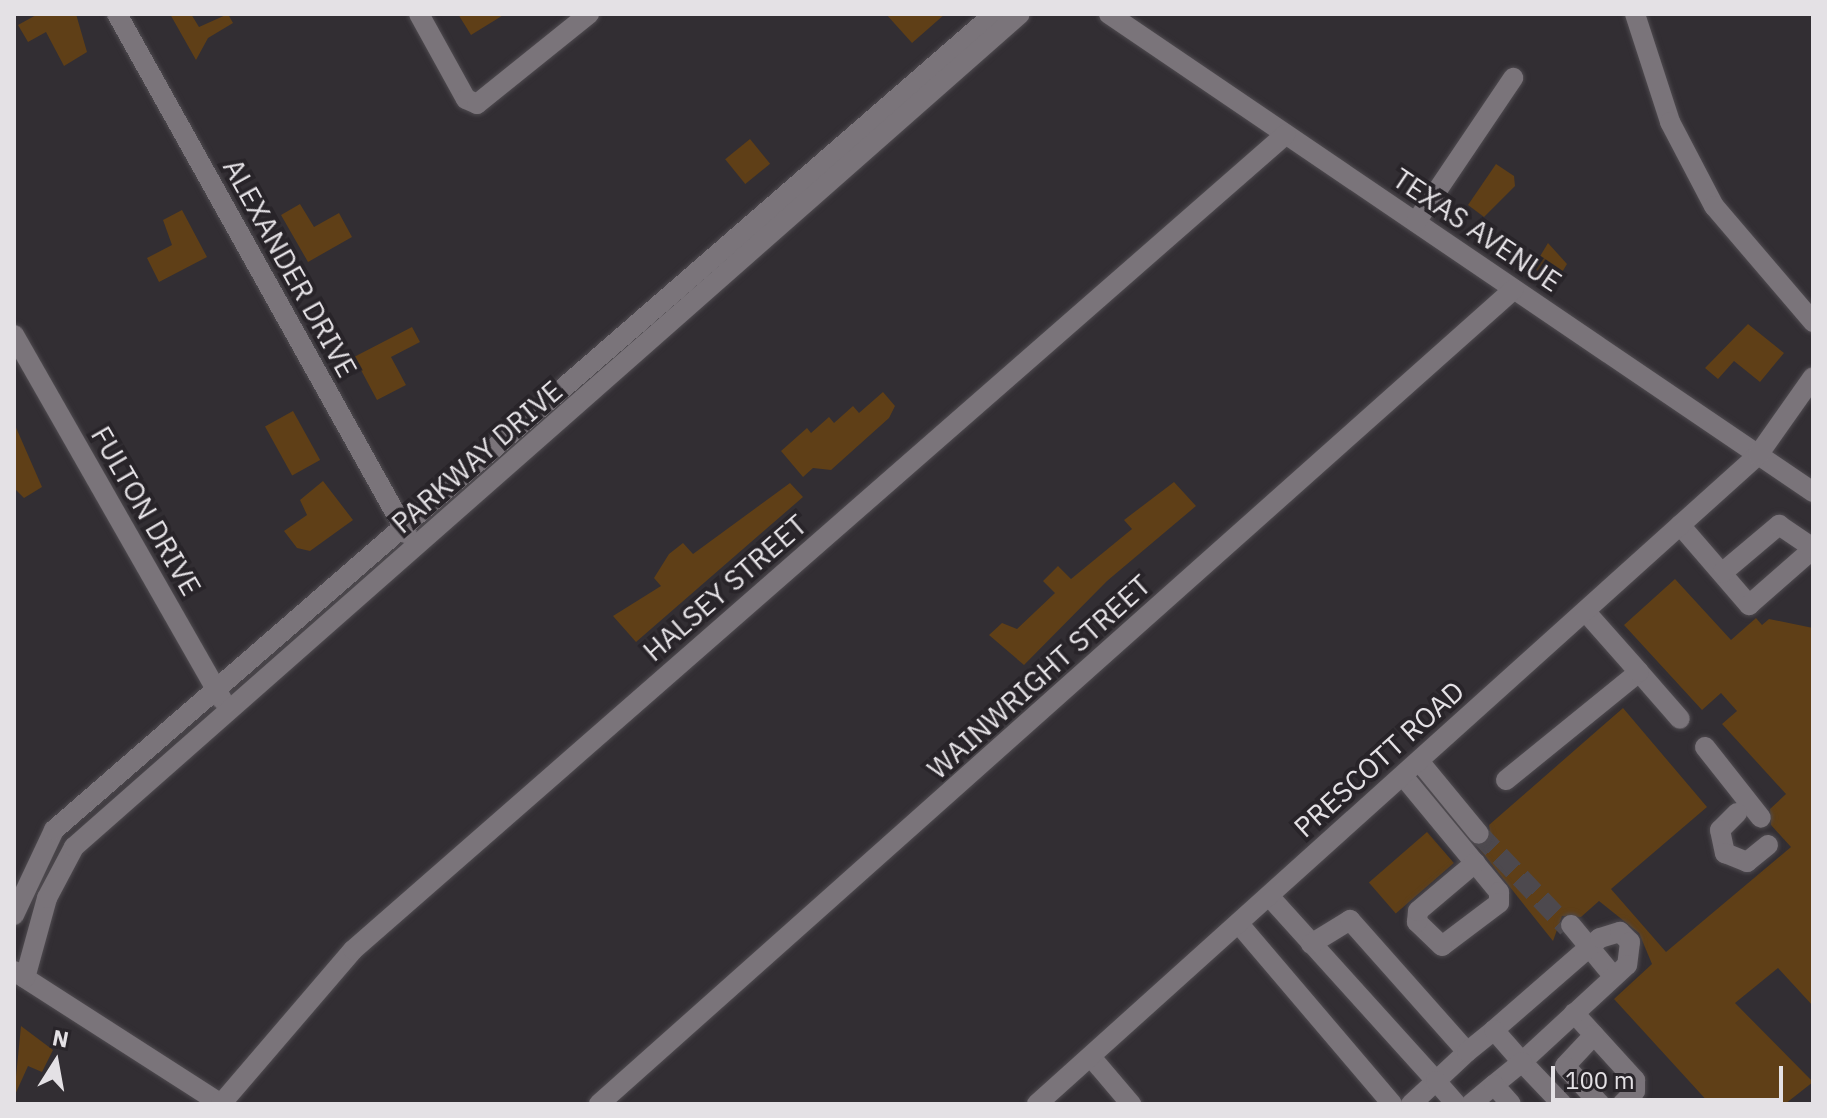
<!DOCTYPE html>
<style>
body{margin:0}
#map{position:relative;width:1827px;height:1118px;overflow:hidden;background:#322e33;font-family:"IBM Plex Sans",sans-serif}
div>[style]{position:absolute}
.building>*{inset:0;background:#5f3f17;transform-origin:0 0}
.minor-tunnel>*{height:20px;margin-top:-10px;transform-origin:0;background:repeating-linear-gradient(90deg,#4d494e 0 20px,transparent 0 30px)}
.roads{filter:drop-shadow(0 0 2px #4f4b50) drop-shadow(0 0 2px #4f4b50)}
.minor>*{height:20px;margin:-10px;padding:0 10px;transform-origin:10px;border-radius:10px;background:#7a747a}
span{translate:-50% -50%;white-space:nowrap;text-align:center;line-height:1.15;-webkit-text-stroke:8px #282429;paint-order:stroke}
.street-label{font-size:28px;color:#e4e1e5}
.frame{position:absolute;inset:0;border:16px solid #e4e1e5;pointer-events:none}
.north{position:absolute;left:16px;top:1022px;width:80px;height:80px;-webkit-text-stroke:6px #282429;paint-order:stroke;rotate:11deg;font-size:22px;font-weight:700;line-height:32px;text-align:center;color:#e4e1e5}
.north::after{content:'';display:block;margin:auto;width:28px;height:36px;background:#e4e1e5;clip-path:polygon(50% 0,100% 100%,50% 72%,0 100%)}
.scale{position:absolute;left:1551px;top:1066px;width:232px;height:36px;box-sizing:border-box;border:4px solid #e4e1e5;border-top:0;padding-left:10px;font-size:24px;line-height:28px;white-space:nowrap;color:#e4e1e5;-webkit-text-stroke:6px #282429;paint-order:stroke}
</style>
<div id="map">
<div class="building">
<i style="clip-path:polygon(38px 14px,76px 14px,87px 52px,64px 66px,46px 32px,28px 42px,18px 25px)"></i>
<i style="clip-path:polygon(170px 14px,191px 14px,199px 27px,228px 14px,233px 23px,208px 38px,196px 60px)"></i>
<i style="clip-path:polygon(458px 14px,505px 14px,471px 35px)"></i>
<i style="clip-path:polygon(886px 14px,945px 14px,912px 43px)"></i>
<i style="left:750px;top:139px;width:32px;height:32px;rotate:51deg"></i>
<i style="clip-path:polygon(1496px 164px,1514px 176px,1515px 186px,1484px 217px,1468px 205px)"></i>
<i style="clip-path:polygon(300px 204px,314px 227px,339px 213px,352px 237px,308px 262px,281px 215px)"></i>
<i style="clip-path:polygon(182px 210px,207px 257px,159px 282px,147px 258px,172px 245px,163px 220px)"></i>
<i style="clip-path:polygon(1548px 243px,1567px 264px,1556px 282px,1533px 268px)"></i>
<i style="clip-path:polygon(1748px 324px,1784px 353px,1760px 382px,1734px 361px,1718px 379px,1705px 368px)"></i>
<i style="clip-path:polygon(412px 327px,420px 342px,391px 357px,406px 385px,377px 400px,354px 357px)"></i>
<i style="clip-path:polygon(883px 392px,895px 406px,889px 418px,831px 470px,813px 468px,803px 477px,781px 451px,807px 428px,811px 433px,829px 417px,834px 423px,853px 406px,859px 413px)"></i>
<i style="left:293px;top:411px;width:56px;height:32px;rotate:61deg"></i>
<i style="clip-path:polygon(14px 423px,42px 487px,24px 498px,14px 488px)"></i>
<i style="clip-path:polygon(323px 481px,353px 520px,310px 551px,297px 548px,284px 531px,307px 515px,300px 500px)"></i>
<i style="clip-path:polygon(1174px 482px,1196px 506px,1107px 581px,1024px 665px,989px 635px,1002px 623px,1017px 629px,1055px 593px,1043px 581px,1058px 566px,1071px 579px,1132px 529px,1124px 520px)"></i>
<i style="clip-path:polygon(790px 483px,803px 497px,636px 642px,613px 616px,661px 586px,654px 578px,669px 554px,683px 543px,693px 554px)"></i>
<i style="clip-path:polygon(1675px 579px,1731px 640px,1756px 618px,1762px 625px,1769px 619px,1813px 628px,1813px 1006px,1778px 968px,1735px 1003px,1813px 1082px,1785px 1104px,1710px 1104px,1614px 999px,1652px 964px,1639px 933px,1599px 901px,1581px 917px,1562px 916px,1553px 941px,1478px 847px,1491px 839px,1489px 825px,1623px 708px,1707px 807px,1611px 889px,1666px 952px,1791px 847px,1771px 825px,1770px 809px,1786px 794px,1722px 724px,1737px 711px,1721px 693px,1702px 710px,1624px 625px)"></i>
<i style="left:1427px;top:832px;width:41px;height:77px;rotate:49deg"></i>
<i style="clip-path:polygon(21px 1026px,53px 1050px,42px 1072px,28px 1066px,14px 1097px)"></i>
</div>
<div class="minor-tunnel">
<i style="left:1479px;top:834px;width:129px;rotate:46.6deg"></i>
</div>
<div class="roads">
<div class="minor">
<i style="left:117px;top:14px;width:595px;rotate:60.85deg"></i>
<i style="left:419px;top:14px;width:97px;rotate:61.1deg"></i>
<i style="left:466px;top:99px;width:12px;rotate:24deg"></i>
<i style="left:477px;top:104px;width:144px;rotate:-38.8deg"></i>
<i style="left:1109px;top:14px;width:851px;rotate:34.18deg"></i>
<i style="left:1635px;top:14px;width:114px;rotate:72deg"></i>
<i style="left:1670px;top:122px;width:95px;rotate:62.4deg"></i>
<i style="left:1714px;top:206px;width:153px;rotate:49.5deg"></i>
<i style="left:1416px;top:222px;width:174px;rotate:-56deg"></i>
<i style="left:14px;top:335px;width:420px;rotate:60.3deg"></i>
<i style="left:1680px;top:525px;width:106px;rotate:49.2deg"></i>
<i style="left:1749px;top:605px;width:85px;rotate:-41.2deg"></i>
<i style="left:1722px;top:573px;width:75px;rotate:-40.1deg"></i>
<i style="left:1779px;top:525px;width:41px;rotate:34.1deg"></i>
<i style="left:1639px;top:672px;width:62px;rotate:48.9deg"></i>
<i style="left:1705px;top:747px;width:90px;rotate:51.7deg"></i>
<i style="left:1419px;top:761px;width:94px;rotate:50.6deg"></i>
<i style="left:1403px;top:776px;width:151px;rotate:50.4deg"></i>
<i style="left:1499px;top:892px;width:11px;rotate:90deg"></i>
<i style="left:1499px;top:903px;width:71px;rotate:143deg"></i>
<i style="left:1442px;top:946px;width:35px;rotate:-136deg"></i>
<i style="left:1417px;top:922px;width:11px;rotate:-85deg"></i>
<i style="left:1418px;top:911px;width:75px;rotate:-40.1deg"></i>
<i style="left:1506px;top:780px;width:171px;rotate:-39.1deg"></i>
<i style="left:1639px;top:672px;width:81px;rotate:-131.5deg"></i>
<i style="left:1737px;top:813px;width:24px;rotate:135deg"></i>
<i style="left:1720px;top:830px;width:24px;rotate:78deg"></i>
<i style="left:1725px;top:853px;width:24px;rotate:22deg"></i>
<i style="left:1747px;top:862px;width:27px;rotate:-39deg"></i>
<i style="left:1269px;top:896px;width:249px;rotate:47.9deg"></i>
<i style="left:1436px;top:1081px;width:34px;rotate:137deg"></i>
<i style="left:14px;top:915px;width:94px;rotate:-64.8deg"></i>
<i style="left:54px;top:830px;width:1245px;rotate:-40.96deg"></i>
<i style="left:1239px;top:924px;width:236px;rotate:49.6deg"></i>
<i style="left:1571px;top:925px;width:67px;rotate:50.4deg"></i>
<i style="left:1311px;top:944px;width:46px;rotate:-31.6deg"></i>
<i style="left:1350px;top:920px;width:176px;rotate:48.4deg"></i>
<i style="left:1467px;top:1052px;width:42px;rotate:136.9deg"></i>
<i style="left:1436px;top:1081px;width:30px;rotate:49deg"></i>
<i style="left:14px;top:971px;width:246px;rotate:32.7deg"></i>
<i style="left:25px;top:978px;width:83px;rotate:-74.6deg"></i>
<i style="left:47px;top:898px;width:58px;rotate:-62.1deg"></i>
<i style="left:74px;top:847px;width:1260px;rotate:-41.37deg"></i>
<i style="left:1574px;top:1013px;width:91px;rotate:47.7deg"></i>
<i style="left:1635px;top:1080px;width:11px;rotate:90deg"></i>
<i style="left:1635px;top:1091px;width:18px;rotate:135deg"></i>
<i style="left:1494px;top:1030px;width:140px;rotate:-41deg"></i>
<i style="left:1600px;top:938px;width:21px;rotate:-17deg"></i>
<i style="left:1620px;top:932px;width:14px;rotate:45deg"></i>
<i style="left:1630px;top:942px;width:23px;rotate:97deg"></i>
<i style="left:1627px;top:965px;width:143px;rotate:137.3deg"></i>
<i style="left:1522px;top:1062px;width:58px;rotate:46.4deg"></i>
<i style="left:1594px;top:1035px;width:42px;rotate:133.1deg"></i>
<i style="left:1565px;top:1066px;width:52px;rotate:47.4deg"></i>
<i style="left:1467px;top:1052px;width:35px;rotate:-39deg"></i>
<i style="left:1494px;top:1030px;width:43px;rotate:48.8deg"></i>
<i style="left:1522px;top:1062px;width:36px;rotate:141deg"></i>
<i style="left:1091px;top:1057px;width:62px;rotate:49.6deg"></i>
<i style="left:221px;top:1104px;width:203px;rotate:-49.4deg"></i>
<i style="left:353px;top:950px;width:1239px;rotate:-41.17deg"></i>
<i style="left:599px;top:1104px;width:1225px;rotate:-41.69deg"></i>
<i style="left:1037px;top:1104px;width:970px;rotate:-41.99deg"></i>
<i style="left:1758px;top:455px;width:95px;rotate:-54.8deg"></i>
<i style="left:1471px;top:1104px;width:30px;rotate:-40deg"></i>
<i style="left:1494px;top:1085px;width:25px;rotate:48deg"></i>
</div>
</div>
<div class="street-label">
<span style="left:1477px;top:230px;rotate:34deg">TEXAS AVENUE</span>
<span style="left:290px;top:268px;rotate:61deg">ALEXANDER DRIVE</span>
<span style="left:477px;top:457px;rotate:-41deg">PARKWAY DRIVE</span>
<span style="left:146px;top:511px;rotate:60deg">FULTON DRIVE</span>
<span style="left:725px;top:588px;rotate:-41deg">HALSEY STREET</span>
<span style="left:1039px;top:677px;rotate:-42deg">WAINWRIGHT STREET</span>
<span style="left:1379px;top:759px;rotate:-42deg">PRESCOTT ROAD</span>
</div>
<div class="frame"></div>
<div class="north">N</div>
<div class="scale">100 m</div>
</div>
